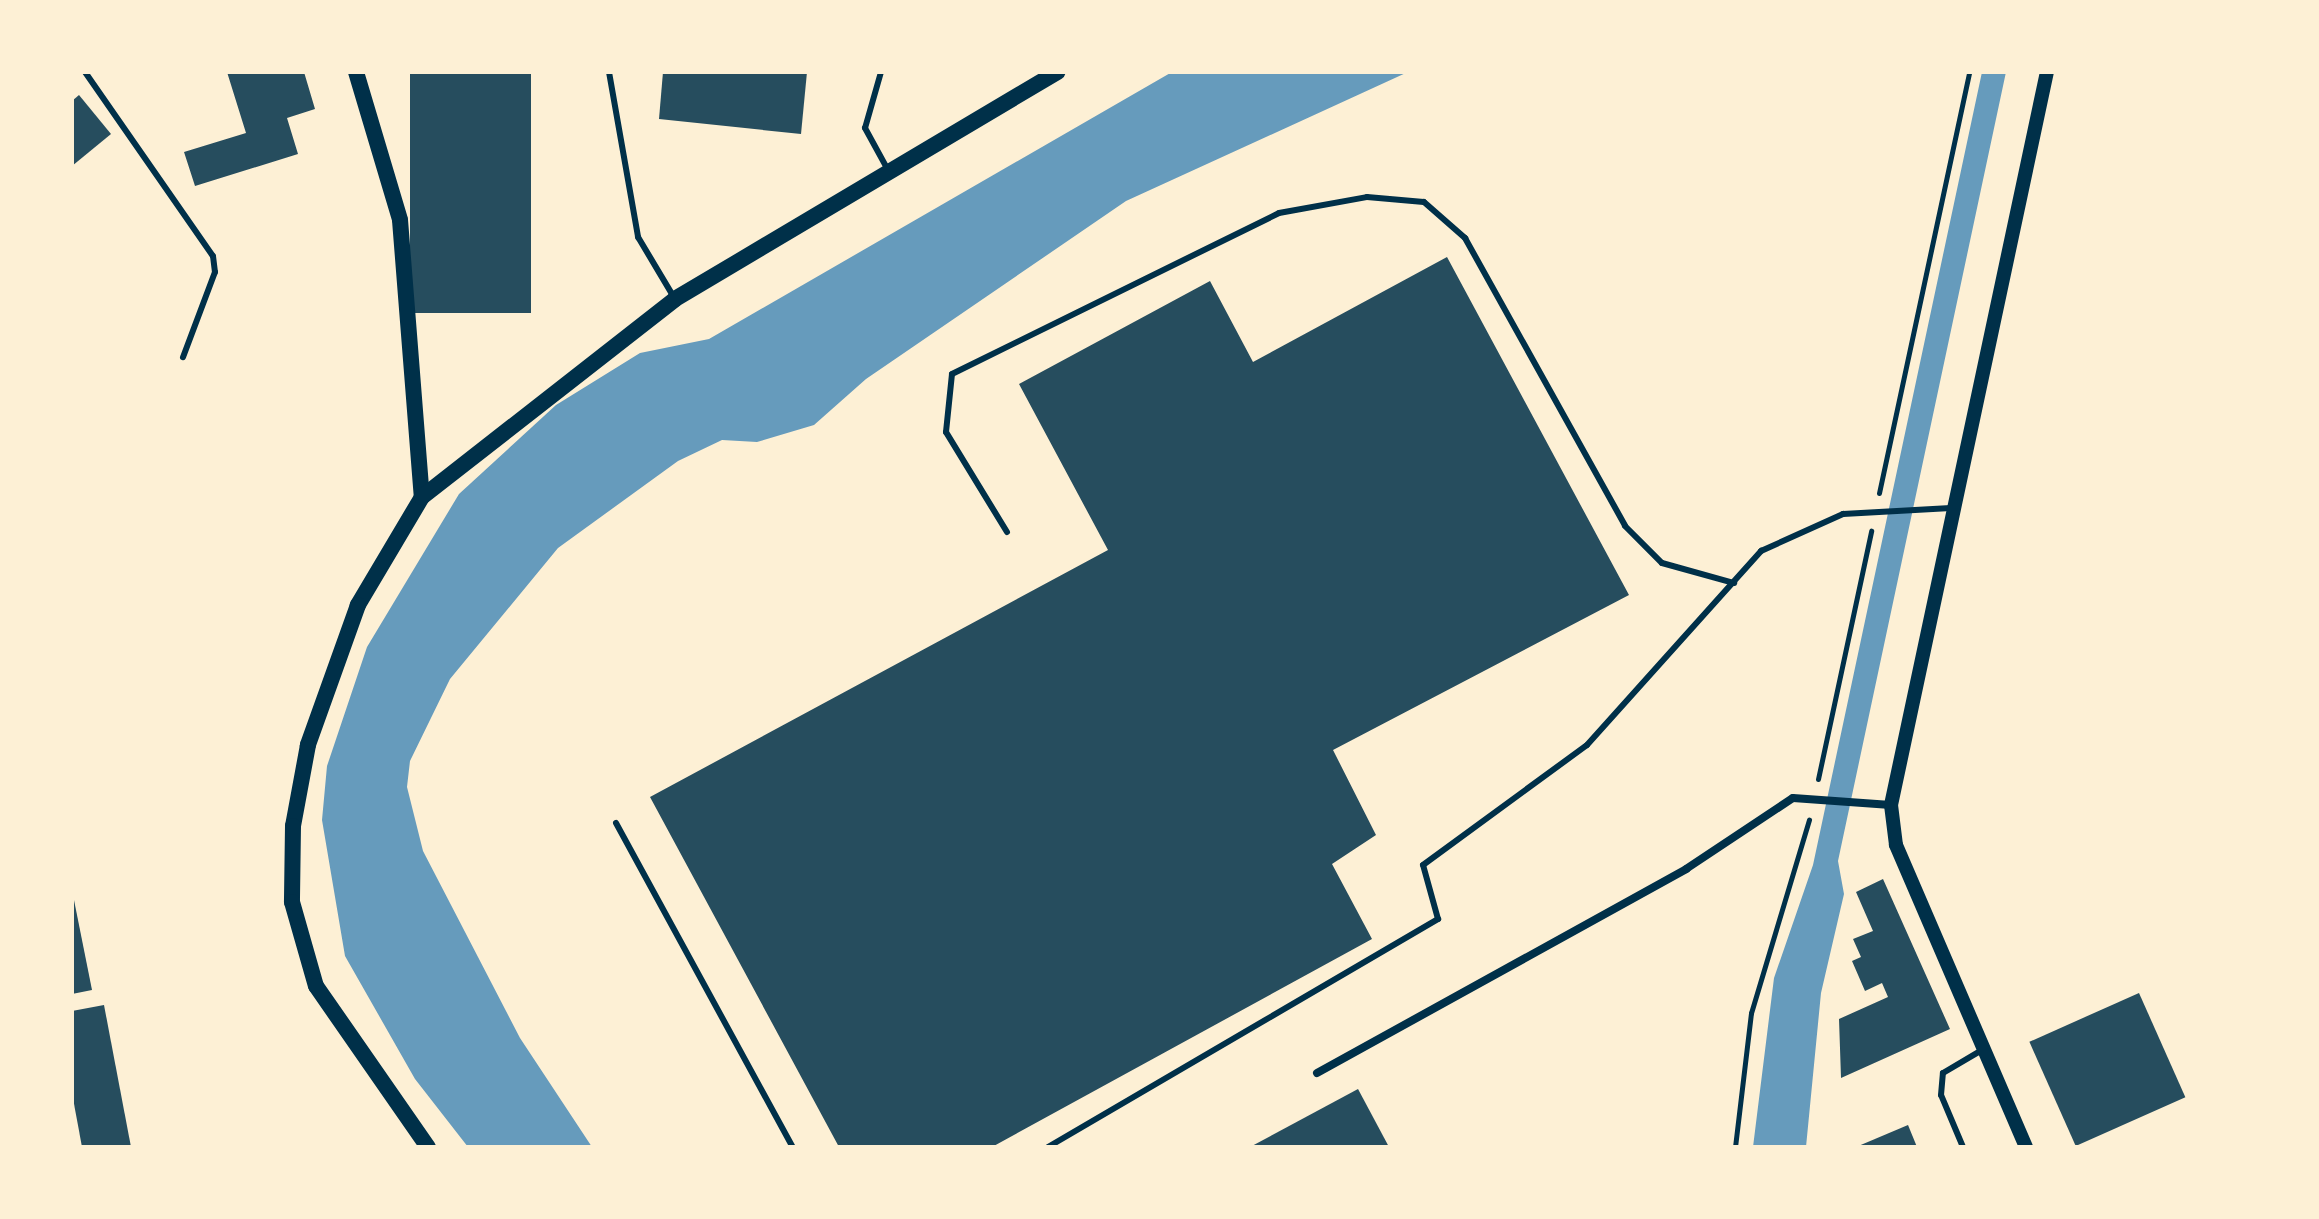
<!DOCTYPE html>
<style>
body{margin:0}
#map{position:relative;width:2319px;height:1219px;overflow:hidden;background:#fdf0d5;font-family:Quicksand,sans-serif}
div>[style]{position:absolute}
.water>*{inset:0;background:#669bbc}
.building>*{inset:0;background:#264d5e;transform-origin:0 0}
.path>*{height:5px;margin:-2.5px;padding:0 2.5px;transform-origin:2.5px;border-radius:2.5px;background:#003049}
.service>*{height:6px;margin:-3px;padding:0 3px;transform-origin:3px;border-radius:3px;background:#003049}
.minor>*{height:8px;margin:-4px;padding:0 4px;transform-origin:4px;border-radius:4px;background:#003049}
.tertiary>*{height:14px;margin:-7px;padding:0 7px;transform-origin:7px;border-radius:7px;background:#003049}
.secondary>*{height:16px;margin:-8px;padding:0 8px;transform-origin:8px;border-radius:8px;background:#003049}
span{translate:-50% -50%;white-space:nowrap;text-align:center;line-height:1.15;-webkit-text-stroke:6px #fdf0d5;paint-order:stroke}
.frame{position:absolute;inset:0;border:74px solid #fdf0d5;pointer-events:none}
</style>
<div id="map">
<div class="water">
<i style="clip-path:polygon(1172px 72px,1408px 72px,1126px 201px,866px 379px,814px 425px,757px 442px,722px 440px,678px 461px,558px 548px,450px 679px,410px 761px,407px 787px,423px 851px,520px 1038px,592px 1147px,468px 1147px,415px 1079px,345px 956px,322px 820px,327px 766px,367px 647px,459px 494px,556px 405px,640px 353px,709px 339px)"></i>
<i style="clip-path:polygon(1982px 72px,2006px 72px,1838px 861px,1844px 894px,1821px 993px,1806px 1147px,1753px 1147px,1774px 978px,1813px 865px)"></i>
</div>
<div class="building">
<i style="clip-path:polygon(227px 72px,304px 72px,315px 109px,287px 118px,298px 154px,195px 186px,184px 152px,246px 133px)"></i>
<i style="left:410px;top:72px;width:121px;height:241px"></i>
<i style="clip-path:polygon(663px 72px,807px 72px,801px 134px,659px 119px)"></i>
<i style="clip-path:polygon(79px 95px,111px 134px,72px 166px,72px 101px)"></i>
<i style="clip-path:polygon(1447px 257px,1629px 595px,1333px 750px,1376px 835px,1332px 864px,1372px 939px,992px 1147px,839px 1147px,650px 797px,1108px 550px,1019px 384px,1210px 281px,1253px 362px)"></i>
<i style="clip-path:polygon(1883px 879px,1950px 1029px,1841px 1078px,1839px 1019px,1888px 997px,1882px 983px,1865px 991px,1852px 961px,1861px 957px,1853px 939px,1873px 931px,1856px 892px)"></i>
<i style="clip-path:polygon(72px 890px,92px 990px,72px 994px)"></i>
<i style="left:2139px;top:993px;width:114px;height:120px;rotate:66deg"></i>
<i style="clip-path:polygon(104px 1005px,131px 1147px,82px 1147px,72px 1093px,72px 1011px)"></i>
<i style="clip-path:polygon(1358px 1089px,1389px 1147px,1250px 1147px)"></i>
<i style="clip-path:polygon(1908px 1125px,1917px 1147px,1856px 1147px)"></i>
</div>
<div class="path">
<i style="left:1879px;top:493px;width:431px;rotate:-77.9deg"></i>
<i style="left:1818px;top:779px;width:254px;rotate:-77.9deg"></i>
<i style="left:1735px;top:1147px;width:135px;rotate:-83.2deg"></i>
<i style="left:1751px;top:1013px;width:202px;rotate:-73.3deg"></i>
</div>
<div class="service">
<i style="left:85px;top:72px;width:224px;rotate:55.2deg"></i>
<i style="left:213px;top:256px;width:16px;rotate:83deg"></i>
<i style="left:215px;top:272px;width:91px;rotate:110.6deg"></i>
<i style="left:609px;top:72px;width:168px;rotate:80deg"></i>
<i style="left:638px;top:237px;width:72px;rotate:59.2deg"></i>
<i style="left:881px;top:72px;width:58px;rotate:105.9deg"></i>
<i style="left:865px;top:128px;width:48px;rotate:61.3deg"></i>
<i style="left:1007px;top:532px;width:117px;rotate:-121.4deg"></i>
<i style="left:946px;top:432px;width:58px;rotate:-84.1deg"></i>
<i style="left:952px;top:374px;width:364px;rotate:-26.2deg"></i>
<i style="left:1279px;top:213px;width:89px;rotate:-10.3deg"></i>
<i style="left:1367px;top:197px;width:57px;rotate:5deg"></i>
<i style="left:1424px;top:202px;width:55px;rotate:41.3deg"></i>
<i style="left:1465px;top:238px;width:329px;rotate:60.9deg"></i>
<i style="left:1625px;top:526px;width:52px;rotate:45deg"></i>
<i style="left:1662px;top:563px;width:75px;rotate:15.5deg"></i>
<i style="left:616px;top:823px;width:369px;rotate:61.4deg"></i>
<i style="left:1048px;top:1147px;width:452px;rotate:-30.3deg"></i>
<i style="left:1438px;top:919px;width:56px;rotate:-105.5deg"></i>
<i style="left:1423px;top:865px;width:203px;rotate:-36.2deg"></i>
<i style="left:1587px;top:745px;width:261px;rotate:-48.1deg"></i>
<i style="left:1761px;top:551px;width:90px;rotate:-24.3deg"></i>
<i style="left:1843px;top:514px;width:108px;rotate:-3.2deg"></i>
<i style="left:1963px;top:1147px;width:56px;rotate:-112.9deg"></i>
<i style="left:1941px;top:1095px;width:22px;rotate:-85deg"></i>
<i style="left:1943px;top:1073px;width:45px;rotate:-30.5deg"></i>
</div>
<div class="minor">
<i style="left:1317px;top:1073px;width:422px;rotate:-28.9deg"></i>
<i style="left:1686px;top:869px;width:128px;rotate:-33.6deg"></i>
<i style="left:1793px;top:798px;width:98px;rotate:4.1deg"></i>
</div>
<div class="tertiary">
<i style="left:2026px;top:1147px;width:329px;rotate:-113.3deg"></i>
<i style="left:1896px;top:845px;width:40px;rotate:-97.1deg"></i>
<i style="left:1891px;top:805px;width:749px;rotate:-77.99deg"></i>
</div>
<div class="secondary">
<i style="left:356px;top:72px;width:154px;rotate:73.4deg"></i>
<i style="left:400px;top:220px;width:278px;rotate:85.5deg"></i>
<i style="left:422px;top:497px;width:126px;rotate:120.7deg"></i>
<i style="left:358px;top:605px;width:149px;rotate:109.7deg"></i>
<i style="left:308px;top:745px;width:82px;rotate:100.5deg"></i>
<i style="left:293px;top:826px;width:76px;rotate:90.8deg"></i>
<i style="left:292px;top:902px;width:87px;rotate:74.1deg"></i>
<i style="left:316px;top:986px;width:196px;rotate:55.2deg"></i>
<i style="left:422px;top:497px;width:321px;rotate:-38deg"></i>
<i style="left:675px;top:299px;width:445px;rotate:-30.7deg"></i>
</div>
<div class="frame"></div>
</div>
